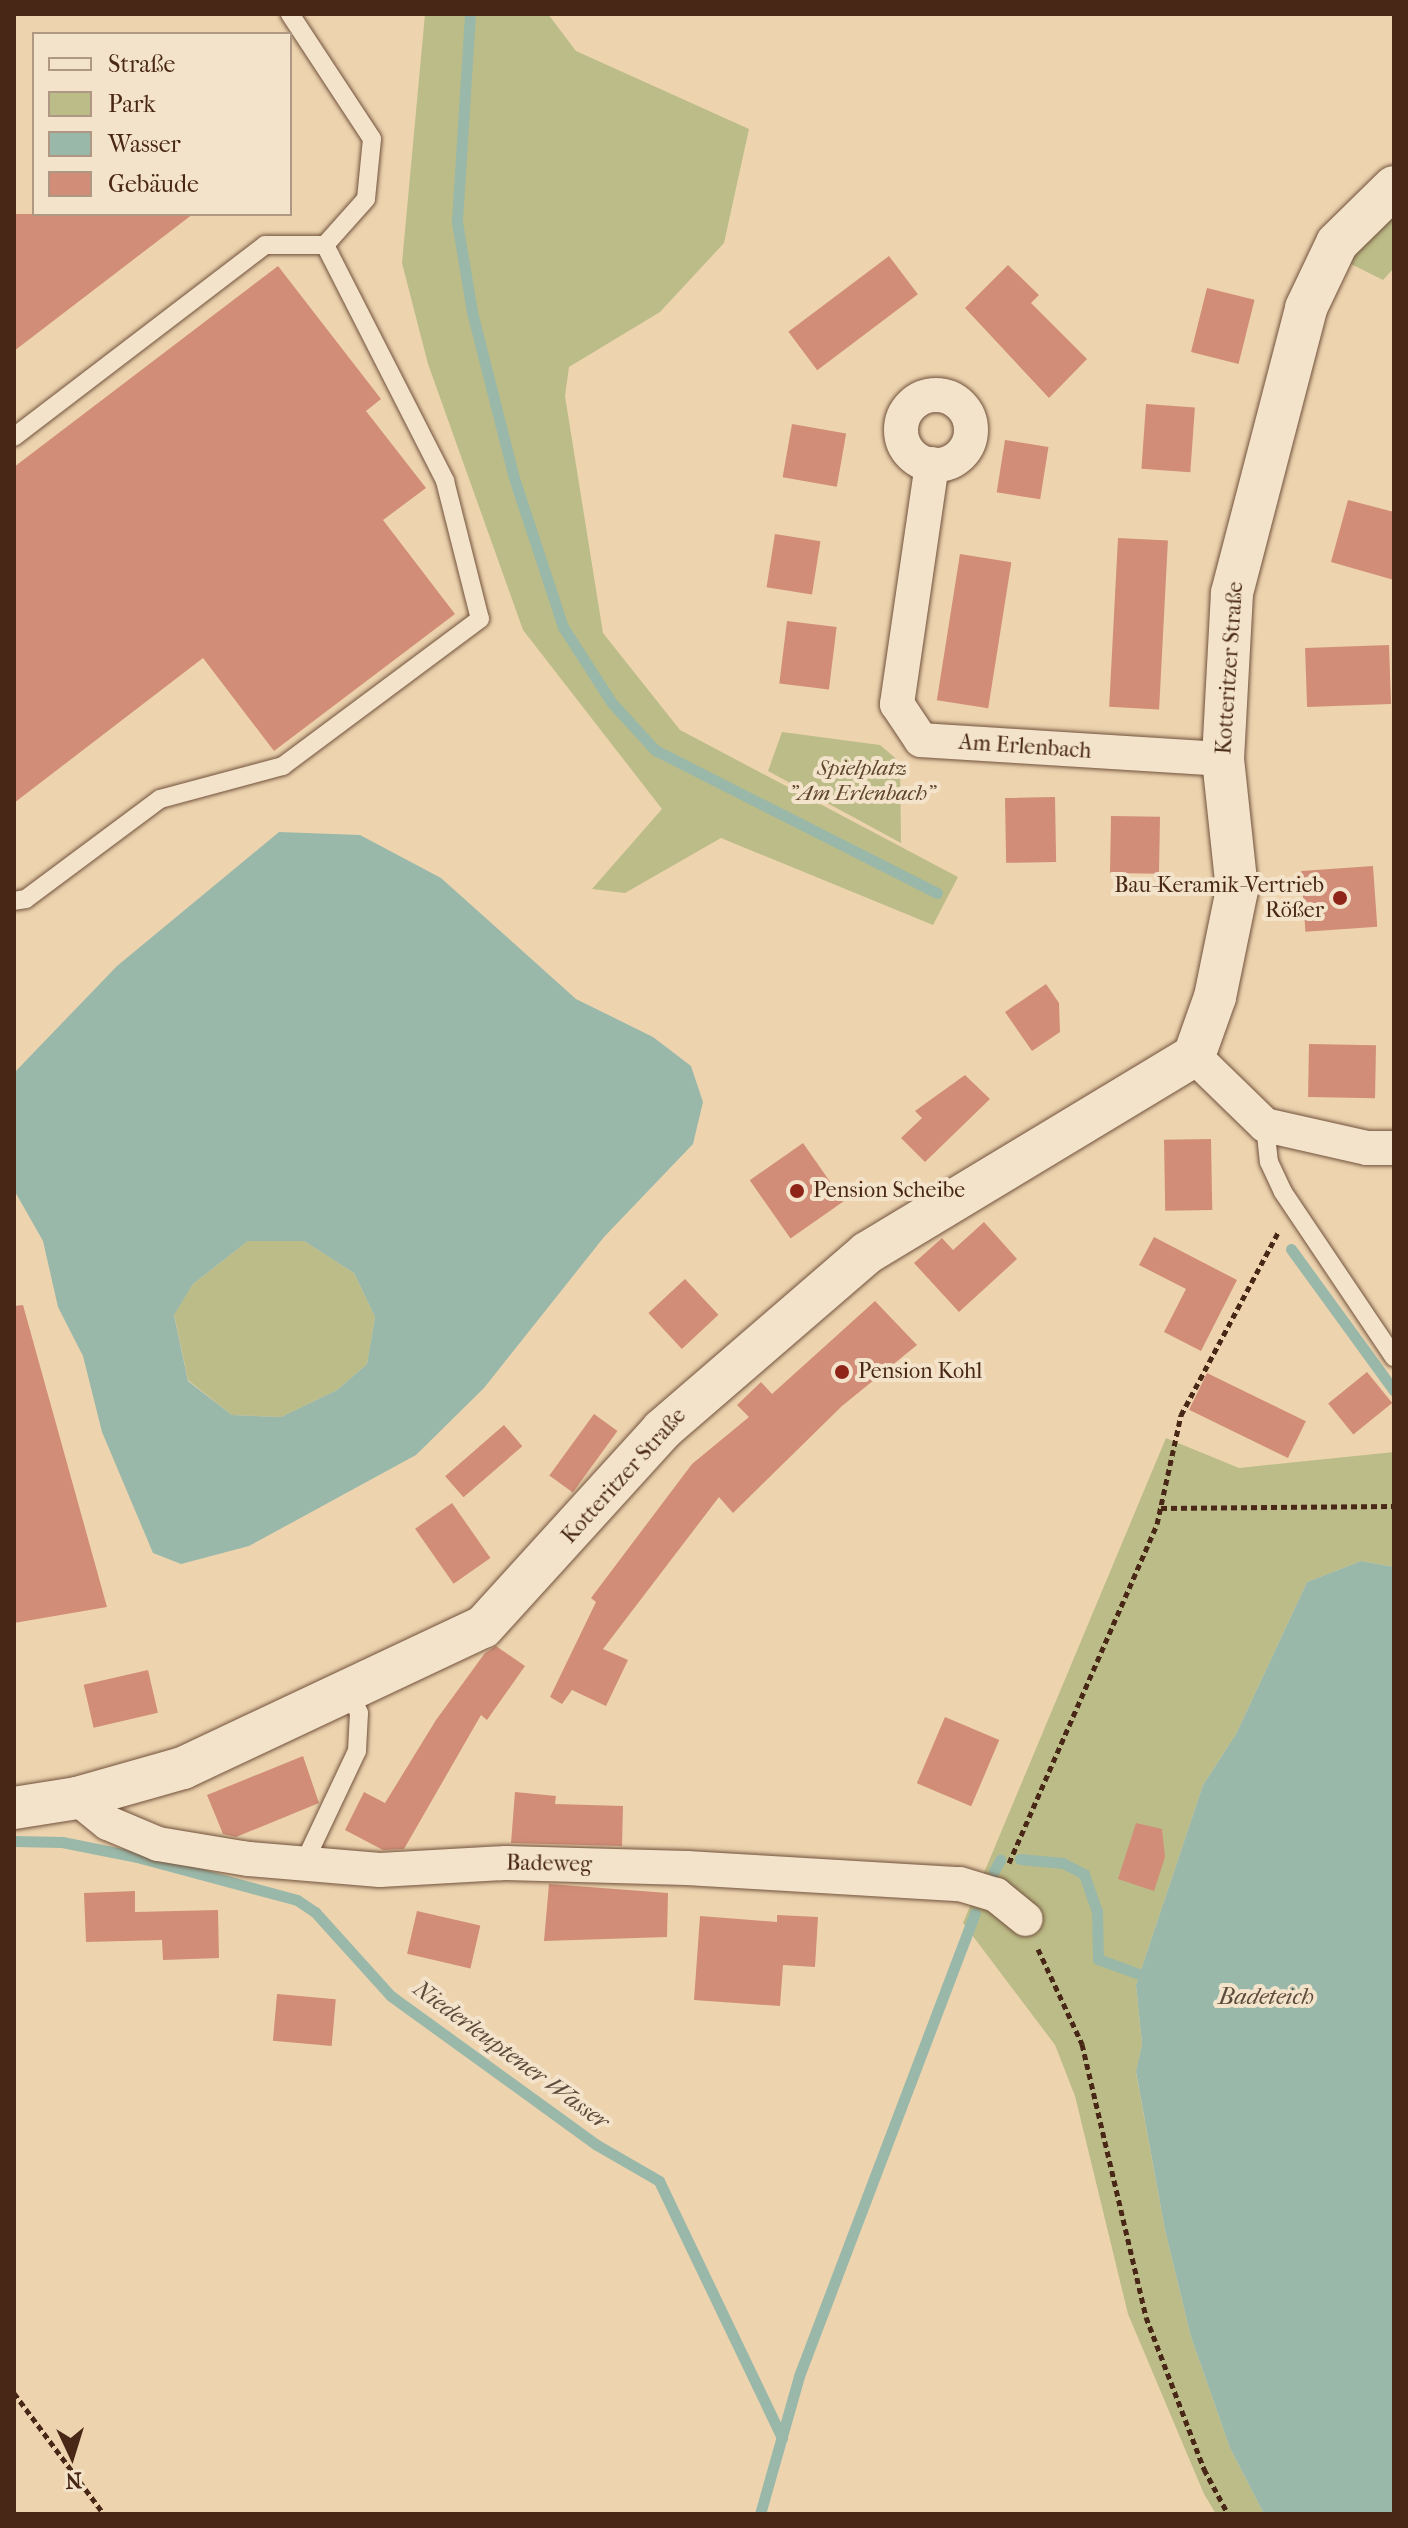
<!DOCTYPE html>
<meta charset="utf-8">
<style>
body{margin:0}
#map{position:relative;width:1408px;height:2528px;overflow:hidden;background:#edd4af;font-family:"IM FELL French Canon",serif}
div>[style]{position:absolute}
.green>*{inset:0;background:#bcbc88}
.water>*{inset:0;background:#99b8a9}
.stream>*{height:11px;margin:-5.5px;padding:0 5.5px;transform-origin:5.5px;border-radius:5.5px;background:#99b8a9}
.building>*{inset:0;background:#d18d77;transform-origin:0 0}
.path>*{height:5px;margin-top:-2.5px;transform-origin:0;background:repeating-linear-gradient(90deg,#492716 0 6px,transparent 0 10px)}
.roads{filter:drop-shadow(0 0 2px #72523c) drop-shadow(0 0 2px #72523c)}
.service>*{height:18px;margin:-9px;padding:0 9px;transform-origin:9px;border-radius:9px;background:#f3e3cb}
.minor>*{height:34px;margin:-17px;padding:0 17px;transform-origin:17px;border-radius:17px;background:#f3e3cb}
.minor>.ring{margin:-17px;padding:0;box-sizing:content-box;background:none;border:34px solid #f3e3cb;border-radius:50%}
.tertiary>*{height:42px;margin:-21px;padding:0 21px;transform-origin:21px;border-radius:21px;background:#f3e3cb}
.dots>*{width:22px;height:22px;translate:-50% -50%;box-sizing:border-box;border:4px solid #f3e3cb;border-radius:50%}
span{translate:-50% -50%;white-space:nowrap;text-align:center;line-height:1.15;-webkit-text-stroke:8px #f3e3cb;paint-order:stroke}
.street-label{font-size:22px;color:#492716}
.park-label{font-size:22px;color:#60452d;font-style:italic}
.poi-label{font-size:22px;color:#492716}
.right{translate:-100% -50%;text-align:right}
.left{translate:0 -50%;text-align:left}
.water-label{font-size:24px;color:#5d4b3b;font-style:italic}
.frame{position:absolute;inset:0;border:16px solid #492716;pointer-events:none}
.legend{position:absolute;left:32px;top:32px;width:260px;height:184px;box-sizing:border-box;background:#f3e3cb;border:2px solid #af9883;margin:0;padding:10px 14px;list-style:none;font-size:24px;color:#492716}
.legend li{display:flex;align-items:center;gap:16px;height:40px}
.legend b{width:40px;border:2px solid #af9883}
.north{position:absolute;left:32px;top:2416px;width:80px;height:80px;-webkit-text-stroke:6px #f3e3cb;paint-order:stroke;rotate:176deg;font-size:22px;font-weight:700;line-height:32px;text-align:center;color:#492716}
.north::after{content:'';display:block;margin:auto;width:28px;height:36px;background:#492716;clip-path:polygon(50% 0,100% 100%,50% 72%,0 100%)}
</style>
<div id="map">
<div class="green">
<i style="clip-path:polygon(425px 14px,548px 14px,576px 51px,749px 129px,724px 243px,660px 312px,569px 367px,565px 396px,603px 633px,680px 730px,958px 877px,933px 925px,721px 838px,625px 893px,592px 889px,662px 809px,523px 630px,428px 364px,402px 263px)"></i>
<i style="clip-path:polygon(1394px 208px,1394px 268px,1383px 280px,1347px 262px)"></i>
<i style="clip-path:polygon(782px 732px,880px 745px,900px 762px,901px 843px,768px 771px)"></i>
<i style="clip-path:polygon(248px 1241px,304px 1241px,354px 1273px,375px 1317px,367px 1364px,337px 1390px,281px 1417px,232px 1415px,188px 1380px,174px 1314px,193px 1284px)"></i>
<i style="clip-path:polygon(1166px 1438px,1239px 1468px,1394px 1452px,1394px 1567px,1361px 1561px,1307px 1582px,1236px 1734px,1203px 1785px,1136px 1985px,1142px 2044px,1136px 2073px,1165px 2230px,1191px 2337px,1230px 2448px,1264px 2514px,1216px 2514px,1204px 2494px,1128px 2314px,1075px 2096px,1055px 2045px,963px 1923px)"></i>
</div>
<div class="water">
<i style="clip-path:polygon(evenodd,279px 832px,360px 835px,441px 878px,576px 999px,653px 1037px,691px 1066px,703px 1102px,693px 1144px,604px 1237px,484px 1388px,416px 1455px,249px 1546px,181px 1564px,153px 1553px,102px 1432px,83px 1356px,58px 1307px,43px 1241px,14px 1190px,14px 1073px,117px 966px,279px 832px,248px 1241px,304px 1241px,354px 1273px,375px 1317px,367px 1364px,337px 1390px,281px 1417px,232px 1415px,188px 1381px,174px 1315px,193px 1284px,248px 1241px)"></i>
<i style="clip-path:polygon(1361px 1561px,1394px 1567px,1394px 2514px,1264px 2514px,1230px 2448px,1191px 2337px,1165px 2230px,1136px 2072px,1142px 2044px,1136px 1985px,1203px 1785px,1236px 1734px,1307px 1582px)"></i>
</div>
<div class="stream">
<i style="left:470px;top:14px;width:208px;rotate:93.6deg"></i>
<i style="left:457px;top:222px;width:91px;rotate:80.5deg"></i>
<i style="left:472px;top:312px;width:171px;rotate:75.8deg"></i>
<i style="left:514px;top:478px;width:157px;rotate:71.8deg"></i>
<i style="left:563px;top:627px;width:90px;rotate:57.2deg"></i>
<i style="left:612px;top:703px;width:64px;rotate:47.5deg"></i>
<i style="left:655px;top:750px;width:316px;rotate:26.9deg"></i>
<i style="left:1291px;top:1249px;width:175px;rotate:54deg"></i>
<i style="left:14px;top:1841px;width:48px;rotate:1.2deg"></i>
<i style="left:62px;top:1842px;width:76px;rotate:11.3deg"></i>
<i style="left:137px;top:1857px;width:166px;rotate:15deg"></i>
<i style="left:297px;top:1900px;width:22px;rotate:34deg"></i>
<i style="left:315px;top:1912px;width:113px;rotate:47.9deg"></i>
<i style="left:391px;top:1996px;width:254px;rotate:35.9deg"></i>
<i style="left:597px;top:2145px;width:72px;rotate:30.1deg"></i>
<i style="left:659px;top:2181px;width:285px;rotate:64.4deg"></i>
<i style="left:1020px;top:1859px;width:43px;rotate:5.3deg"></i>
<i style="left:1063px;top:1863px;width:24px;rotate:28deg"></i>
<i style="left:1084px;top:1874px;width:39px;rotate:71deg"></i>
<i style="left:1097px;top:1911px;width:48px;rotate:88.8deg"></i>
<i style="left:1098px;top:1959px;width:44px;rotate:20.1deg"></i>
<i style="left:994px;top:1871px;width:13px;rotate:-61deg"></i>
<i style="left:760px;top:2514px;width:143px;rotate:-74.2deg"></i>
<i style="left:799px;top:2376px;width:495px;rotate:-69.2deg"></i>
</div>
<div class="building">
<i style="clip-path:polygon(14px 214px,193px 214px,14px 351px)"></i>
<i style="left:889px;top:256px;width:48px;height:126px;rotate:53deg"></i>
<i style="clip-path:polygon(1008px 265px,1039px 295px,1031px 303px,1087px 359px,1049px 398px,965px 308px)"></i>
<i style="clip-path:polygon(278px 266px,381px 399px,366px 411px,426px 488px,383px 520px,455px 614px,274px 751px,203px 658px,14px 803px,14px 467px)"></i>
<i style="left:1207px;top:288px;width:49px;height:66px;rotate:14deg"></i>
<i style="left:1146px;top:404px;width:49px;height:65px;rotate:4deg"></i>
<i style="left:792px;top:424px;width:55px;height:54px;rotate:10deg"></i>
<i style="left:1005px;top:440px;width:44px;height:53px;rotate:9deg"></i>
<i style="clip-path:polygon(1348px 500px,1394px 512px,1394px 580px,1331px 562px)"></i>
<i style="left:775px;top:534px;width:46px;height:54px;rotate:9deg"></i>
<i style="left:1118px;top:538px;width:50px;height:169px;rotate:3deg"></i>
<i style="left:960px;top:554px;width:52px;height:148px;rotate:9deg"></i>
<i style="left:787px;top:621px;width:50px;height:63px;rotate:7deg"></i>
<i style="left:1389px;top:645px;width:59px;height:84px;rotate:88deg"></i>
<i style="left:1055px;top:797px;width:65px;height:50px;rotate:89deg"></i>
<i style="left:1111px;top:816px;width:49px;height:57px;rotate:1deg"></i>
<i style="left:1373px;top:866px;width:61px;height:72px;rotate:86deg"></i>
<i style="clip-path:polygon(1046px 984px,1059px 1003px,1060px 1032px,1032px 1051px,1005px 1012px)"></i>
<i style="left:1309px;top:1044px;width:67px;height:53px;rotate:1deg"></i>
<i style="clip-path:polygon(965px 1075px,990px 1099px,925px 1162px,901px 1138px,922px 1118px,915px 1111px)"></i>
<i style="left:1211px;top:1139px;width:71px;height:47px;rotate:89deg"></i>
<i style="left:803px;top:1143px;width:71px;height:65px;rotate:55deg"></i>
<i style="clip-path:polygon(984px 1222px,1017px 1259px,959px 1312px,914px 1263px,942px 1238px,953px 1250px)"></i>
<i style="clip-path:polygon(1154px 1237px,1237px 1280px,1201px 1351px,1164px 1332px,1186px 1289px,1139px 1265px)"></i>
<i style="left:685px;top:1279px;width:49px;height:50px;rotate:47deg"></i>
<i style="clip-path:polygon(875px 1301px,917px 1345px,842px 1406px,733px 1513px,719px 1497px,603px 1649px,628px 1660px,606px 1706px,572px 1690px,562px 1704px,550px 1697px,596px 1602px,591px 1598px,692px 1464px,749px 1417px,737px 1405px,761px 1382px,772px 1394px)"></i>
<i style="clip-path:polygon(23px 1305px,107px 1607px,14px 1623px,14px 1306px)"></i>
<i style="left:1367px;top:1372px;width:40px;height:50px;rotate:51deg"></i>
<i style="left:1207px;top:1373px;width:110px;height:41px;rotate:26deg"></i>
<i style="left:594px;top:1414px;width:29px;height:76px;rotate:36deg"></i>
<i style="left:504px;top:1425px;width:28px;height:78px;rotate:49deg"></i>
<i style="left:452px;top:1503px;width:67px;height:45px;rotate:55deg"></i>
<i style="clip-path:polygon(496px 1646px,525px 1666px,487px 1720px,481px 1715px,404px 1849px,383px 1850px,345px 1830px,364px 1792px,385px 1803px,436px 1720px,485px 1653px)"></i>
<i style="left:148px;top:1670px;width:44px;height:66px;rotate:77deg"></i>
<i style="left:945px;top:1717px;width:59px;height:72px;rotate:23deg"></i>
<i style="clip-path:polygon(303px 1756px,319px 1803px,236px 1837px,223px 1834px,207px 1795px)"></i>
<i style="clip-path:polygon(515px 1792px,556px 1796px,555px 1804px,623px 1806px,622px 1846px,511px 1843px)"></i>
<i style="clip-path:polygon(1136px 1823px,1162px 1829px,1165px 1857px,1154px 1891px,1118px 1879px)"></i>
<i style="clip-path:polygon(549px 1884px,668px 1893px,667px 1937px,544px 1941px)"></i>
<i style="clip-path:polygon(135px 1891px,135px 1912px,218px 1910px,219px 1958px,163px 1960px,162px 1940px,86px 1942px,84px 1893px)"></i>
<i style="left:417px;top:1911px;width:65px;height:44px;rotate:13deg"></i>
<i style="clip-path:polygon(777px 1915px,818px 1917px,815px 1967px,783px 1965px,780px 2006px,694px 2000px,700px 1916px,777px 1922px)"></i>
<i style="left:277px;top:1994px;width:59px;height:47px;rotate:5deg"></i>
</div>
<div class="path">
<i style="left:1161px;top:1508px;width:233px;rotate:-0.5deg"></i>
<i style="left:1009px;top:1863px;width:370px;rotate:-66.4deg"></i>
<i style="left:1157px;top:1524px;width:112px;rotate:-77.6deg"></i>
<i style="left:1181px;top:1415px;width:208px;rotate:-62deg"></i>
<i style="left:1038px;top:1949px;width:105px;rotate:65.1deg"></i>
<i style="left:1082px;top:2044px;width:280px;rotate:76.8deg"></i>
<i style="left:1146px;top:2317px;width:163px;rotate:69.1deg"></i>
<i style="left:1204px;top:2469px;width:51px;rotate:61.9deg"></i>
<i style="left:14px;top:2393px;width:151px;rotate:53.4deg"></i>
</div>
<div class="roads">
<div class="service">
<i style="left:290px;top:14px;width:149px;rotate:56.7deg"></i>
<i style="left:372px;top:139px;width:60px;rotate:95.7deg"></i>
<i style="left:366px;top:199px;width:62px;rotate:131.7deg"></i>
<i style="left:14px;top:437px;width:316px;rotate:-37.4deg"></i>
<i style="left:265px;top:245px;width:60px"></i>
<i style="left:325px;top:245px;width:265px;rotate:63deg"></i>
<i style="left:445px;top:481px;width:142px;rotate:75.8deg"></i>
<i style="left:480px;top:619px;width:246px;rotate:143.3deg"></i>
<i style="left:283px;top:766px;width:127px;rotate:165deg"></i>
<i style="left:160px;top:799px;width:167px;rotate:143.3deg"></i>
<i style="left:26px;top:899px;width:12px;rotate:171deg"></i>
<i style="left:1265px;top:1125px;width:37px;rotate:84deg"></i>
<i style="left:1269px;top:1162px;width:33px;rotate:65deg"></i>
<i style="left:1283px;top:1192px;width:199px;rotate:56.1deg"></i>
<i style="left:304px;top:1863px;width:124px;rotate:-64.7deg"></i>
<i style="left:357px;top:1751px;width:38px;rotate:-87deg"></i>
<i style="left:359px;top:1713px;width:23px;rotate:-115deg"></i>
</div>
<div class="minor">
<i class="ring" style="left:901px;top:395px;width:36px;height:36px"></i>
<i style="left:932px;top:464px;width:243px;rotate:98.3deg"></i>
<i style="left:897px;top:704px;width:43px;rotate:56.3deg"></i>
<i style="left:921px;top:740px;width:303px;rotate:3.6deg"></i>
<i style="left:1194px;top:1056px;width:99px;rotate:44.2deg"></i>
<i style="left:1265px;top:1125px;width:105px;rotate:12.7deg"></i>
<i style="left:1367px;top:1148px;width:27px"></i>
<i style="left:77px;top:1798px;width:40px;rotate:39deg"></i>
<i style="left:108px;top:1823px;width:54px;rotate:22.8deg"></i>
<i style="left:158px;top:1844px;width:92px;rotate:9.4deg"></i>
<i style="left:249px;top:1859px;width:131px;rotate:4.8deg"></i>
<i style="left:380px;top:1870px;width:126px;rotate:-3.2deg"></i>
<i style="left:506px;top:1863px;width:181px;rotate:1.6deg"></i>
<i style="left:687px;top:1868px;width:273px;rotate:3.4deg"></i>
<i style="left:960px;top:1884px;width:38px;rotate:17deg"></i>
<i style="left:996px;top:1895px;width:38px;rotate:39deg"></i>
</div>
<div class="tertiary">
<i style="left:14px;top:1808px;width:64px;rotate:-9deg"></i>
<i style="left:77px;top:1798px;width:110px;rotate:-15.8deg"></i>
<i style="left:183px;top:1768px;width:331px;rotate:-25.2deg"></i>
<i style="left:483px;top:1627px;width:266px;rotate:-47.7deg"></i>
<i style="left:662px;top:1430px;width:271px;rotate:-40.8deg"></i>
<i style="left:867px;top:1253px;width:382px;rotate:-31.1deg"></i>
<i style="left:1194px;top:1056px;width:63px;rotate:-70.4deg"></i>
<i style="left:1215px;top:997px;width:109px;rotate:-78.4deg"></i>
<i style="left:1237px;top:890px;width:132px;rotate:-96.1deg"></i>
<i style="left:1223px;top:759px;width:166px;rotate:-86.9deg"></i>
<i style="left:1232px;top:593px;width:294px;rotate:-75.4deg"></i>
<i style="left:1306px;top:308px;width:72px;rotate:-64.5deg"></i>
<i style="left:1337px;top:243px;width:80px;rotate:-44.5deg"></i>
</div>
</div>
<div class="dots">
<i style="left:1340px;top:898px;background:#8f2418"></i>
<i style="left:797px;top:1191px;background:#8f2418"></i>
<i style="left:842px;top:1372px;background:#8f2418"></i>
</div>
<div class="street-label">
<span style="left:1230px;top:668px;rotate:-86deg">Kotteritzer Straße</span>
<span style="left:1025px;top:747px;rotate:4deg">Am Erlenbach</span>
<span style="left:624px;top:1476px;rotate:-48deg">Kotteritzer Straße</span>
<span style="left:549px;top:1864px;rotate:1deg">Badeweg</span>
</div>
<div class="park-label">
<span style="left:862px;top:781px">Spielplatz<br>"Am Erlenbach"</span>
</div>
<div class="poi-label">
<span class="right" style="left:1324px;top:898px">Bau-Keramik-Vertrieb<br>Rößer</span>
<span class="left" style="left:813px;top:1191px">Pension Scheibe</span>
<span class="left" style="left:858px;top:1372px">Pension Kohl</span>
</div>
<div class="water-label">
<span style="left:1266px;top:1997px">Badeteich</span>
<span style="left:511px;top:2055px;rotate:36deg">Niederleuptener Wasser</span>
</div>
<div class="frame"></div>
<ul class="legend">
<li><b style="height:10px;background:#f3e3cb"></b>Straße</li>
<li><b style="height:22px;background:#bcbc88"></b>Park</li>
<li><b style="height:22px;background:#99b8a9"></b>Wasser</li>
<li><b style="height:22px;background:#d18d77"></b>Gebäude</li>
</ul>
<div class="north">N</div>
</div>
